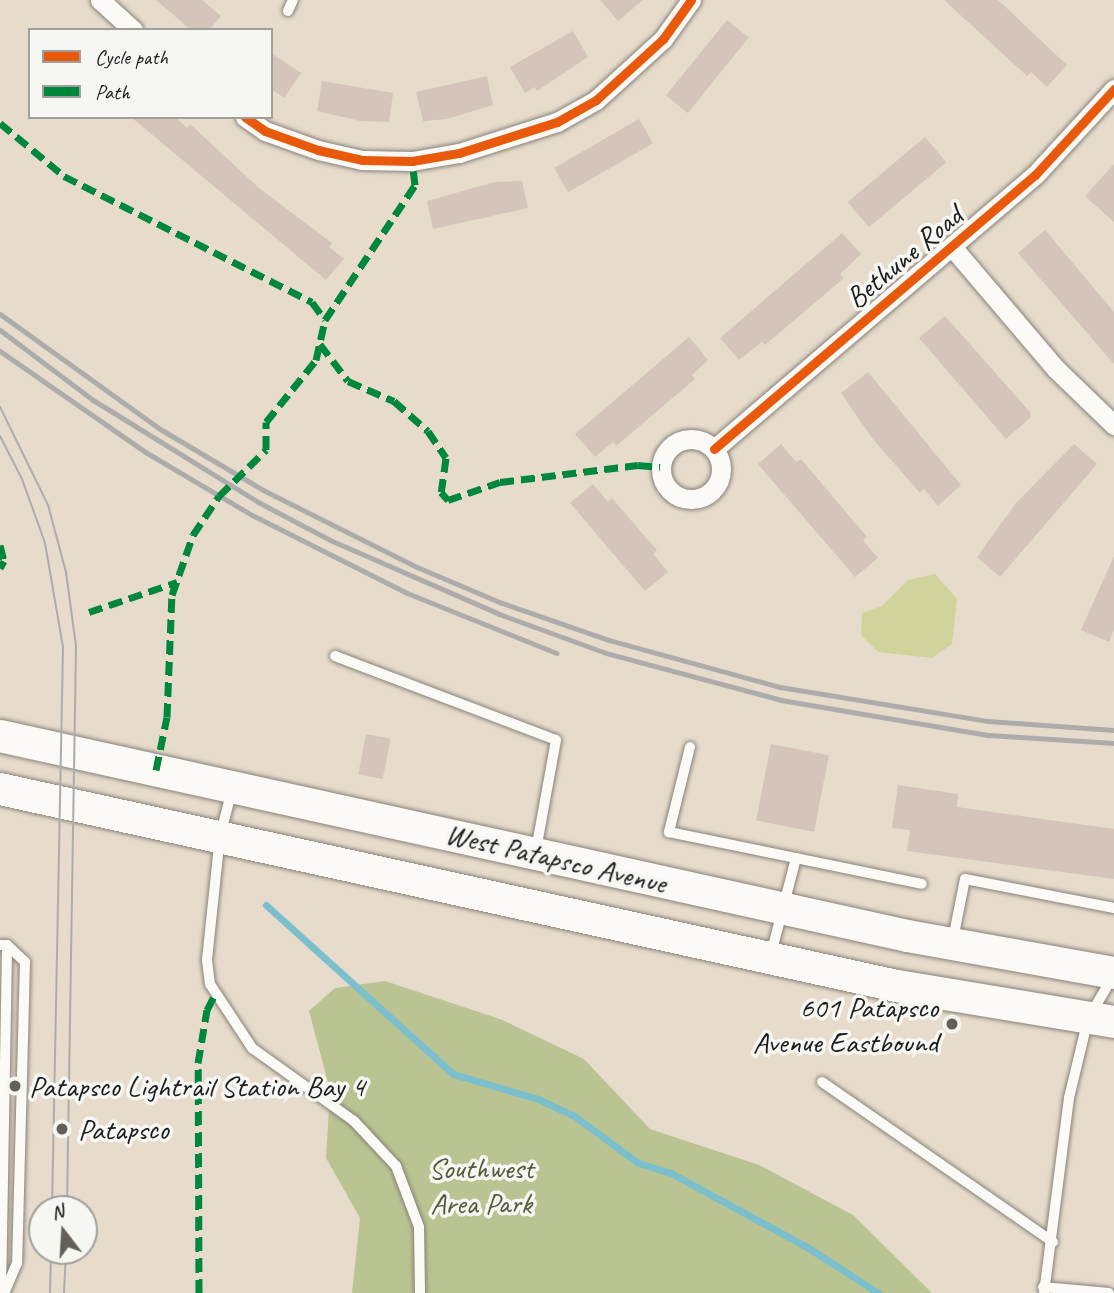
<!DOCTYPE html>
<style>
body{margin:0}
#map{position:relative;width:1114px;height:1293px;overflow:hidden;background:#e7dccc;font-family:Caveat,sans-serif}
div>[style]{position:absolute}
.green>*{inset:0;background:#d0d49a}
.forest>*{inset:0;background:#bac492}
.stream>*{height:7px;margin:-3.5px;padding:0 3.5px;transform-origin:3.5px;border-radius:3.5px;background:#7bbfcc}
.building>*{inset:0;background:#d4c4b9;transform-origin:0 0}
.roads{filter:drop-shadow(0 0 2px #88827a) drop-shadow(0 0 2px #88827a)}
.lane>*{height:10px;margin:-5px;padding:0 5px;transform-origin:5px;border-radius:5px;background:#fbfaf7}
.street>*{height:19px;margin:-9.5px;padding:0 9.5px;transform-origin:9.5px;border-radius:9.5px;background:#fbfaf7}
.street>.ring{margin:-9.5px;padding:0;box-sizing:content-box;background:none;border:19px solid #fbfaf7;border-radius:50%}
.primary>*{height:32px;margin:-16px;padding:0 16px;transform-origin:16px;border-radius:16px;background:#fbfaf7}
.tram>*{height:2px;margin:-1px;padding:0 1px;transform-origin:1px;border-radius:1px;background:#aeacaa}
.rail>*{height:5px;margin:-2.5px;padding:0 2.5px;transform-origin:2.5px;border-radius:2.5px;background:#aeacaa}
.quiet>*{height:7px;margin-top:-3.5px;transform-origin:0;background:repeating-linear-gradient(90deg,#00873e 0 14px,transparent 0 21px)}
.cycleway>*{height:9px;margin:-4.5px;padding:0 4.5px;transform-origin:4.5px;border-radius:4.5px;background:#e8590c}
.dots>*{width:19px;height:19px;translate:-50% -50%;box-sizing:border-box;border:4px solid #f6f6f2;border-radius:50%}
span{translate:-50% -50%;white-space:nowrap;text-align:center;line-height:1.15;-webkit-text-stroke:7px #f6f6f2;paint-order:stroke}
.street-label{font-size:30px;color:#1c1c1c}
.poi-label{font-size:30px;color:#1c1c1c}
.right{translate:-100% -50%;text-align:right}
.left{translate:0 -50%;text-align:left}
.park-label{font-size:30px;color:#555a3a}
.legend{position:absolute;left:28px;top:28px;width:245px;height:91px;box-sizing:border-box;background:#f6f6f2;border:2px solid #9f9f9c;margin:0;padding:9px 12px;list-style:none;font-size:21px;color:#1c1c1c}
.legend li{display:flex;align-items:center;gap:14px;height:35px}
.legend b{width:35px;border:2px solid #9f9f9c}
.north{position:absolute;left:28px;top:1195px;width:70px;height:70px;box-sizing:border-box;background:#f6f6f2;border:2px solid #9f9f9c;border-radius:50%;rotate:343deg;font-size:19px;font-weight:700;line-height:28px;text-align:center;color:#1c1c1c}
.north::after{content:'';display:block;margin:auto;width:24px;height:32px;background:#635f5a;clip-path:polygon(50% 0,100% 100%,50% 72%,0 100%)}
</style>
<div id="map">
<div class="green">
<i style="clip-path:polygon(935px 574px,957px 599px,952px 644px,932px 658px,878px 652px,861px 635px,862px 613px,882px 606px,908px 580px)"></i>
</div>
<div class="forest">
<i style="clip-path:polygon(385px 981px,500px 1019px,584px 1059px,650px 1129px,759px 1165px,853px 1215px,932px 1293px,352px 1293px,360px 1218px,326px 1158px,330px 1090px,309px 1011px,335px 988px)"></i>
</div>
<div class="stream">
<i style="left:266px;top:905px;width:252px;rotate:42.1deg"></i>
<i style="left:453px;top:1074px;width:89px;rotate:16.4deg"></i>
<i style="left:538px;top:1099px;width:38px;rotate:25deg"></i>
<i style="left:573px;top:1115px;width:81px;rotate:36.4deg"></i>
<i style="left:638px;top:1163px;width:34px;rotate:17deg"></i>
<i style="left:671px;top:1173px;width:155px;rotate:28.6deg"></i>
<i style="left:807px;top:1247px;width:85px;rotate:32.9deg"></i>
</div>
<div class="building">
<i style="clip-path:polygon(156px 0,202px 0,221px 16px,209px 30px,191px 30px)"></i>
<i style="clip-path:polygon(600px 0,643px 0,618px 21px)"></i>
<i style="clip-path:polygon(944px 0,998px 0,1067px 65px,1047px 87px,1031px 72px,1027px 76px)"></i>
<i style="left:727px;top:20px;width:28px;height:97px;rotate:39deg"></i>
<i style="clip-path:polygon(573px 31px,588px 57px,537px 91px,535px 87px,525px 93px,510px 67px)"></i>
<i style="clip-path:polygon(271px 53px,301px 73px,284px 98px,271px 89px)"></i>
<i style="clip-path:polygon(487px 76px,493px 105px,447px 119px,423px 121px,416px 92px)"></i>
<i style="clip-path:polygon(322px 81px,393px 93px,389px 122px,360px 121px,317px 111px)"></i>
<i style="clip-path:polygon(131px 117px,175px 117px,187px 128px,190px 124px,259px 188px,332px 243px,329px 247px,344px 259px,326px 280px)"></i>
<i style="left:639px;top:119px;width:28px;height:98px;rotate:60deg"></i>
<i style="left:925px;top:137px;width:33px;height:101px;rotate:50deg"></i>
<i style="clip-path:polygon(1114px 164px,1114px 222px,1085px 196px)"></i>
<i style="clip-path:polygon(522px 181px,528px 208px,433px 229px,427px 201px,495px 182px)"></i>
<i style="clip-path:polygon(1045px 230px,1114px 312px,1114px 364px,1018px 253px)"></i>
<i style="clip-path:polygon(842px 233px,861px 254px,840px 274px,844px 278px,765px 345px,762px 342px,739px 360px,720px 338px)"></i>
<i style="clip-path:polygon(945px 316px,1030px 412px,1031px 417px,1006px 439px,919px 338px)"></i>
<i style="clip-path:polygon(689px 337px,708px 360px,692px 375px,695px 379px,616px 446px,613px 442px,595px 457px,575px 434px)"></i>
<i style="clip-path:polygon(868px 372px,961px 485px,938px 506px,924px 489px,920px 493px,872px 438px,841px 393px)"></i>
<i style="clip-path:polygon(781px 444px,796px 462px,801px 459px,867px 537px,863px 540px,878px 558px,855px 577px,758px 464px)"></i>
<i style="clip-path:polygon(1074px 444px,1097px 464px,1000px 577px,977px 557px,1016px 503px)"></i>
<i style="clip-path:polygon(593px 484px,608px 502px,612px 498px,647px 539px,657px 550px,653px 554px,668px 572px,645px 591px,570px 503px)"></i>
<i style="clip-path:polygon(1114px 556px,1114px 629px,1109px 642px,1081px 630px)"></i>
<i style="left:366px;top:734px;width:25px;height:41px;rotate:11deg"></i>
<i style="left:771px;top:744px;width:59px;height:78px;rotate:11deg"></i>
<i style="clip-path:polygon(898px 785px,958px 794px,957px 807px,1114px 829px,1114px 879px,907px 851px,910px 830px,892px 828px)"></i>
</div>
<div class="roads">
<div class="lane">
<i style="left:288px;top:11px;width:12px;rotate:-66deg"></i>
<i style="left:335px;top:656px;width:236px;rotate:20.8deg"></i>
<i style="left:556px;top:740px;width:112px;rotate:100.3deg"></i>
<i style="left:690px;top:747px;width:88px;rotate:103.9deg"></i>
<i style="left:669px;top:832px;width:258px;rotate:11.6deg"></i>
<i style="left:232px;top:790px;width:48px;rotate:104.6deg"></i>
<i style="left:220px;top:836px;width:125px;rotate:96deg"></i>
<i style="left:207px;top:960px;width:24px;rotate:83deg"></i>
<i style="left:210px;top:984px;width:77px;rotate:56.7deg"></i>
<i style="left:252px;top:1048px;width:125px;rotate:35.6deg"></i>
<i style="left:354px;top:1121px;width:62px;rotate:47deg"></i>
<i style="left:396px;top:1166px;width:65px;rotate:69.3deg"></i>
<i style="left:419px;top:1227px;width:66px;rotate:89.1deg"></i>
<i style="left:953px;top:939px;width:61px;rotate:-78.7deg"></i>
<i style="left:965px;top:879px;width:152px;rotate:11deg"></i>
<i style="left:0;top:945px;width:7px"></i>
<i style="left:7px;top:945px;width:25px;rotate:43deg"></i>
<i style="left:25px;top:962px;width:301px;rotate:91.5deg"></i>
<i style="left:17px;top:1263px;width:33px;rotate:113deg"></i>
<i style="left:771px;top:954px;width:99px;rotate:-75.4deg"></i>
<i style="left:822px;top:1082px;width:281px;rotate:34.7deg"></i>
<i style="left:1043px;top:1287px;width:66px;rotate:5.2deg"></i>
<i style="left:1px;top:1293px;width:348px;rotate:-89deg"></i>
<i style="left:1044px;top:1293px;width:197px;rotate:-82.7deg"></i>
<i style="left:1069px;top:1098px;width:81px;rotate:-76.5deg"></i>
<i style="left:1088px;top:1019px;width:48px;rotate:-59.7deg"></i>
</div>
<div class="street">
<i style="left:100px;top:0;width:45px;rotate:42.3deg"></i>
<i style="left:245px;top:117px;width:24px;rotate:35deg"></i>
<i style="left:265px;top:131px;width:56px;rotate:19.7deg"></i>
<i style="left:318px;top:150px;width:45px;rotate:12.8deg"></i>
<i style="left:362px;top:160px;width:50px;rotate:1.1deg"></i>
<i style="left:412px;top:161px;width:48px;rotate:-9.7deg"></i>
<i style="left:459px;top:153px;width:103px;rotate:-17.6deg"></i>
<i style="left:557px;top:122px;width:45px;rotate:-29.4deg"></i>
<i style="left:596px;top:100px;width:91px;rotate:-42.3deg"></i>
<i style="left:663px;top:39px;width:48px;rotate:-54.3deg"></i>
<i style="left:953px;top:248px;width:159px;rotate:49.6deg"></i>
<i style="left:1056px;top:369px;width:81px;rotate:44deg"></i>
<i class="ring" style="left:661px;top:439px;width:41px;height:41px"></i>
<i style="left:714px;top:449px;width:422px;rotate:-40.5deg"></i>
<i style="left:1035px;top:175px;width:117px;rotate:-47.4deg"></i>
</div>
<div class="primary">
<i style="left:0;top:736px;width:930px;rotate:12.42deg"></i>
<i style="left:908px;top:936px;width:209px;rotate:10.2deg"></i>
<i style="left:0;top:789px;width:918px;rotate:12.39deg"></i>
<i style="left:897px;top:986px;width:220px;rotate:9.4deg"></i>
</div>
</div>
<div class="tram">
<i style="left:0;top:407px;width:109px;rotate:63.9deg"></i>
<i style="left:48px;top:505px;width:69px;rotate:75deg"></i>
<i style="left:66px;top:572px;width:75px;rotate:82.3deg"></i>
<i style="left:76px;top:646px;width:563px;rotate:90.92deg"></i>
<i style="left:0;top:436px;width:48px;rotate:62.9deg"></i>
<i style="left:22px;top:479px;width:68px;rotate:70.2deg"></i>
<i style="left:45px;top:543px;width:106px;rotate:80.2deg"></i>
<i style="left:63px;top:647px;width:562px;rotate:91.12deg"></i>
<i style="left:50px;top:1293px;width:42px;rotate:-88.6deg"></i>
<i style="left:64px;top:1293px;width:42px;rotate:-87.3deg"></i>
</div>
<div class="rail">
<i style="left:0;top:314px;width:197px;rotate:35.7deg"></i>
<i style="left:160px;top:429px;width:120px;rotate:30.6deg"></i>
<i style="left:263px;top:490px;width:172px;rotate:26.6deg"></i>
<i style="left:417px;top:567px;width:92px;rotate:23deg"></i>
<i style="left:502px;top:603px;width:113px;rotate:19.1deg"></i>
<i style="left:609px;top:640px;width:177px;rotate:15.4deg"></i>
<i style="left:780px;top:687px;width:211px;rotate:9.3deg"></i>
<i style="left:988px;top:721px;width:126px;rotate:4.1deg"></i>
<i style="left:0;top:330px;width:116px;rotate:37deg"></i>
<i style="left:93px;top:400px;width:194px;rotate:31.7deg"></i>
<i style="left:258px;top:502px;width:81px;rotate:27.8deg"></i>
<i style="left:330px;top:540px;width:184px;rotate:23.6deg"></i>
<i style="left:499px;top:614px;width:114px;rotate:20deg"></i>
<i style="left:606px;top:653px;width:181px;rotate:15deg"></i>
<i style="left:781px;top:700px;width:211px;rotate:9.6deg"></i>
<i style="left:989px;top:735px;width:125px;rotate:3.7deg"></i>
<i style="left:0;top:351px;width:179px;rotate:34.8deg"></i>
<i style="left:147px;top:453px;width:122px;rotate:30.6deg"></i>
<i style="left:252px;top:515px;width:174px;rotate:26.7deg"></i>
<i style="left:407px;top:593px;width:161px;rotate:21.9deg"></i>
</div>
<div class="quiet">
<i style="left:0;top:123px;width:83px;rotate:39.6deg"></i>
<i style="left:64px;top:176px;width:278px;rotate:26.9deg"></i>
<i style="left:312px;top:302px;width:22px;rotate:54deg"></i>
<i style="left:320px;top:344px;width:46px;rotate:52.9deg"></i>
<i style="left:348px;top:381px;width:50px;rotate:23.5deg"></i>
<i style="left:394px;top:401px;width:45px;rotate:41.4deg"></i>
<i style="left:428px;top:431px;width:32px;rotate:56deg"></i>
<i style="left:446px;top:458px;width:34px;rotate:98deg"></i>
<i style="left:441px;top:492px;width:11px;rotate:49deg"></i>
<i style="left:448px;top:500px;width:55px;rotate:-19.1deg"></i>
<i style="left:500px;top:482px;width:139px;rotate:-7deg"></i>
<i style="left:638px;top:465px;width:22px;rotate:5deg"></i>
<i style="left:0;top:545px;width:16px;rotate:76deg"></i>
<i style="left:4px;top:561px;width:8px;rotate:120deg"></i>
<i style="left:89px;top:612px;width:93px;rotate:-18.8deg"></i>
<i style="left:156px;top:770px;width:54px;rotate:-78.3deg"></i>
<i style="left:167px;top:717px;width:122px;rotate:-87.7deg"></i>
<i style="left:172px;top:595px;width:64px;rotate:-70.7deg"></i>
<i style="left:193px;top:535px;width:47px;rotate:-56.3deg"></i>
<i style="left:219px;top:496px;width:66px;rotate:-44.4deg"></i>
<i style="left:266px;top:450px;width:28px;rotate:-90deg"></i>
<i style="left:266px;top:422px;width:80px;rotate:-51.1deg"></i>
<i style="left:316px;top:360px;width:41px;rotate:-77.3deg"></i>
<i style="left:325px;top:320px;width:162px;rotate:-56.3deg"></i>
<i style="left:415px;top:185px;width:24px;rotate:-97deg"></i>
<i style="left:199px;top:1293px;width:230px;rotate:-90.2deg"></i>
<i style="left:198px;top:1063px;width:54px;rotate:-80.4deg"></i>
<i style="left:207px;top:1010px;width:18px;rotate:-63deg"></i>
</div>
<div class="cycleway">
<i style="left:245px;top:117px;width:24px;rotate:35deg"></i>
<i style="left:265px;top:131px;width:56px;rotate:19.7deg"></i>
<i style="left:318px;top:150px;width:45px;rotate:12.8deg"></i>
<i style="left:362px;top:160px;width:50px;rotate:1.1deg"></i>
<i style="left:412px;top:161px;width:48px;rotate:-9.7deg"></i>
<i style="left:459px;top:153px;width:103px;rotate:-17.6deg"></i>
<i style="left:557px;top:122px;width:45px;rotate:-29.4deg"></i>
<i style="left:596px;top:100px;width:91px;rotate:-42.3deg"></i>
<i style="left:663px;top:39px;width:48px;rotate:-54.3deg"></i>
<i style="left:714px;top:449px;width:422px;rotate:-40.5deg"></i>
<i style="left:1035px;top:175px;width:117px;rotate:-47.4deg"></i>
</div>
<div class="dots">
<i style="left:952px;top:1024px;background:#635f5a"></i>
<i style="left:15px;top:1086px;background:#635f5a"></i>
<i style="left:62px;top:1129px;background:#635f5a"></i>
</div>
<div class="street-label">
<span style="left:904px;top:257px;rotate:-40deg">Bethune Road</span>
<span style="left:556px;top:858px;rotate:13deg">West Patapsco Avenue</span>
</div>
<div class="poi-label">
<span class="right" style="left:938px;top:1024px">601 Patapsco<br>Avenue Eastbound</span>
<span class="left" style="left:29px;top:1086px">Patapsco Lightrail Station Bay 4</span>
<span class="left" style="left:78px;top:1129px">Patapsco</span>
</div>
<div class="park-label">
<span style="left:481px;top:1185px">Southwest<br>Area Park</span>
</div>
<ul class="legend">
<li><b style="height:9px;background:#e8590c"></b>Cycle path</li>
<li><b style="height:9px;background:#00873e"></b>Path</li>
</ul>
<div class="north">N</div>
</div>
